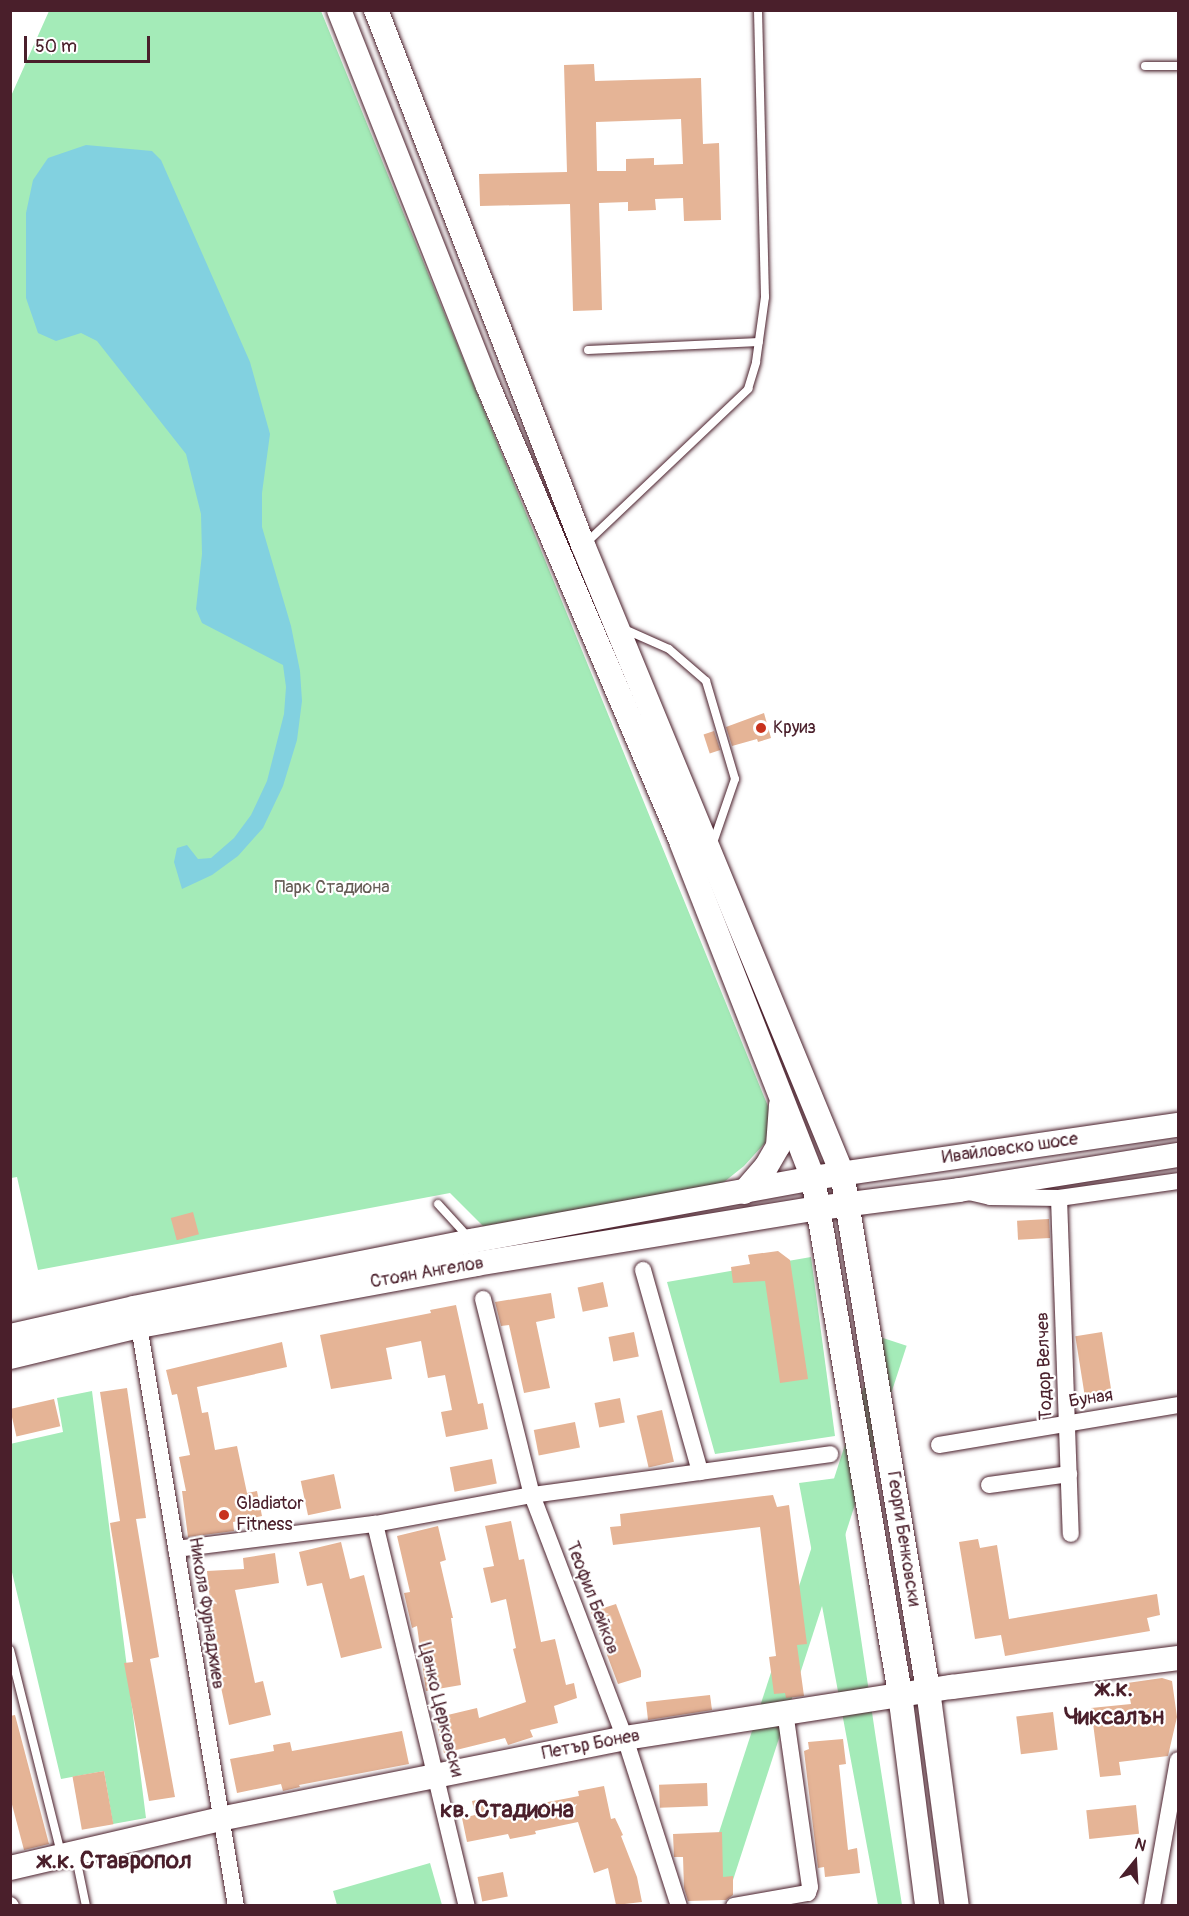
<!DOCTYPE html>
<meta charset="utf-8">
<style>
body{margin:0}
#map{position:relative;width:1189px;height:1916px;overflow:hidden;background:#fff;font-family:Pangolin,sans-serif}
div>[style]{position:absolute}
.green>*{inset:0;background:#a4ebb8;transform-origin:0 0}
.water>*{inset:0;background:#82d1e0}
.building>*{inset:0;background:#e5b496;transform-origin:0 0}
.roads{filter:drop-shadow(0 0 2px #4a1f2b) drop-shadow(0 0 2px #4a1f2b)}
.lane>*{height:8px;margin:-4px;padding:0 4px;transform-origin:4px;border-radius:4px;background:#fff}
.street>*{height:16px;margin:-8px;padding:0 8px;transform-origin:8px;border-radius:8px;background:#fff}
.secondary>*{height:24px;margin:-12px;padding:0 12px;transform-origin:12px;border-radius:12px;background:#fff}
.dots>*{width:16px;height:16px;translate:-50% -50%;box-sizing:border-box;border:3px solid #fff;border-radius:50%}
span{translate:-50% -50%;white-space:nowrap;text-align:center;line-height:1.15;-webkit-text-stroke:4.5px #fff;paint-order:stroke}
.poi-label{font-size:18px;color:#4a1f2b}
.left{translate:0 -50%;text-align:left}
.park-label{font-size:18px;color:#655c55}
.street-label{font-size:18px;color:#4a1f2b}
.district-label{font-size:24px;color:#4a1f2b;font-weight:700}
.frame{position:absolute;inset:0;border:12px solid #4a1f2b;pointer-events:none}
.north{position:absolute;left:1105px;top:1832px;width:60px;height:60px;-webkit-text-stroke:4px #fff;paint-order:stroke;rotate:18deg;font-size:16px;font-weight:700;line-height:24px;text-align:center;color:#4a1f2b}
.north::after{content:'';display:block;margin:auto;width:21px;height:27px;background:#4a1f2b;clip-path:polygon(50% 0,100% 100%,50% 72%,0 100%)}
.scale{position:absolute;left:24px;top:36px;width:126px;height:27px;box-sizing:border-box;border:3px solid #4a1f2b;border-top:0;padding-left:8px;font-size:18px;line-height:21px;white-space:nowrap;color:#4a1f2b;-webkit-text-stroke:4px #fff;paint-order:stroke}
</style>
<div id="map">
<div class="green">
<i style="clip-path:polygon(49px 11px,321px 11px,772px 1116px,765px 1143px,744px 1166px,719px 1186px,483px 1226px,450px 1193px,38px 1270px,17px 1177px,11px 1178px,11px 96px)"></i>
<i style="clip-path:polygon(811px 1257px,835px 1436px,715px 1454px,667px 1282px)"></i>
<i style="left:880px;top:1337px;width:28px;height:575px;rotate:18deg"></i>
<i style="clip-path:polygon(92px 1391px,146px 1818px,113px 1824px,104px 1771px,61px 1779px,11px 1568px,10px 1444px,63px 1432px,57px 1398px)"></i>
<i style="clip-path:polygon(837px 1478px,876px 1739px,902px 1905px,878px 1905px,799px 1483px)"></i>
<i style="clip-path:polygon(430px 1863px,442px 1905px,337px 1905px,333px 1891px)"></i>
</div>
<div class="water">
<i style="clip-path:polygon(86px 145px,152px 151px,161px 160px,250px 362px,270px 434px,262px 493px,262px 527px,291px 626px,300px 671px,302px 701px,297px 740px,283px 786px,263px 828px,238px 856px,212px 875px,182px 889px,174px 862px,177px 848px,187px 845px,198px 859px,211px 858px,234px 838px,251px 815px,267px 781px,284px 714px,286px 687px,283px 665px,202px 623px,196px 609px,202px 554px,201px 514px,186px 454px,97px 341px,81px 333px,56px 341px,38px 333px,26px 298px,26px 213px,33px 180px,48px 158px)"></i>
</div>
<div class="building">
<i style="clip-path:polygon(evenodd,594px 64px,595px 81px,701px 78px,703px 144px,719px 143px,721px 220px,684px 221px,683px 198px,655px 199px,656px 210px,628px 211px,628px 202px,599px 203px,602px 310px,573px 311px,570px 204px,480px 206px,479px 174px,567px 172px,564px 65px,594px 64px,681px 119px,683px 164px,654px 165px,654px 158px,626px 159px,626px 171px,597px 171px,596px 122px,681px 119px)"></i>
<i style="clip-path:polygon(764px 713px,771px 738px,758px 742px,757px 739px,732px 746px,726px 727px)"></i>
<i style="left:714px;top:731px;width:20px;height:11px;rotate:72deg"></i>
<i style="left:193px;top:1212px;width:23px;height:23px;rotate:75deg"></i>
<i style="left:1049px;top:1219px;width:19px;height:32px;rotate:87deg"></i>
<i style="clip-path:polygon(778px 1251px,790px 1260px,808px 1379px,780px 1383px,765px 1281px,733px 1283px,731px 1267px,750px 1264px,748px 1255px)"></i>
<i style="left:603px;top:1282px;width:25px;height:26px;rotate:78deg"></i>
<i style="clip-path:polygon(551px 1293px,555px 1318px,536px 1322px,550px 1388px,524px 1393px,509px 1325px,501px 1326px,495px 1302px)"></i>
<i style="clip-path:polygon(456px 1305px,478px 1404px,483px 1403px,488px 1429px,446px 1437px,441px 1412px,452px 1410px,445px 1375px,428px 1378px,421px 1341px,386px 1348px,392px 1379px,331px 1389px,320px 1335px,431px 1313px,430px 1310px)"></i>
<i style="left:634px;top:1332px;width:25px;height:26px;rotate:79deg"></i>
<i style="left:1102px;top:1332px;width:61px;height:27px;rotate:81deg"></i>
<i style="clip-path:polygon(282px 1342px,287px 1367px,197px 1387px,202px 1413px,208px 1412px,215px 1450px,237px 1446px,247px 1493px,257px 1491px,262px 1516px,233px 1522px,234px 1531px,188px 1537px,182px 1491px,186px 1491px,179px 1457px,190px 1455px,177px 1394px,172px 1395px,166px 1370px)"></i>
<i style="clip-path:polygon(127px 1388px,146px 1518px,136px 1519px,159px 1657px,150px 1659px,175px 1797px,149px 1801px,124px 1663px,133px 1662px,110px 1523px,120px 1521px,100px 1392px)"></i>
<i style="left:620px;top:1398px;width:25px;height:26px;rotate:79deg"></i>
<i style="left:54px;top:1399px;width:28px;height:45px;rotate:77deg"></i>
<i style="left:662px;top:1410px;width:53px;height:26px;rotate:77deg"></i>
<i style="left:575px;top:1422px;width:26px;height:42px;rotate:79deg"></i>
<i style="left:492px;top:1459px;width:25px;height:43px;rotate:79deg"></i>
<i style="left:334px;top:1474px;width:35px;height:34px;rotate:78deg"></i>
<i style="clip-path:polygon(773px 1495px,777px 1507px,789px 1505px,807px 1644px,797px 1645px,804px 1696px,786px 1698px,785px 1693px,774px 1694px,769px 1657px,776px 1656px,760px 1527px,613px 1545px,610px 1527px,621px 1526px,620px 1514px)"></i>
<i style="clip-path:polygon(511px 1521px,519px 1560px,524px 1559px,541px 1642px,555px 1639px,566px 1685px,574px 1683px,577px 1698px,554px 1706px,558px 1723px,530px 1730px,533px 1737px,508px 1745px,505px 1738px,444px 1753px,435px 1718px,477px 1708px,479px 1718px,526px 1702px,513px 1649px,516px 1648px,506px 1599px,491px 1603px,483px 1568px,494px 1566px,485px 1526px)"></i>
<i style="clip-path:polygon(438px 1526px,446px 1560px,440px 1562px,453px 1618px,451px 1618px,461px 1685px,426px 1691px,417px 1626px,412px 1628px,404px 1593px,410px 1592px,397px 1536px)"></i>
<i style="clip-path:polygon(978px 1539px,980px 1548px,997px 1545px,1009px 1619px,1157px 1594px,1160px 1615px,1147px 1618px,1150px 1631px,1005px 1656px,1001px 1635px,975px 1639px,959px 1542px)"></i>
<i style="clip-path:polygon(341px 1542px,350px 1579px,364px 1575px,382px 1648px,341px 1658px,322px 1583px,307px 1586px,299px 1552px)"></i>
<i style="clip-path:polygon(275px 1553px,279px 1583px,235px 1590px,255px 1683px,263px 1681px,271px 1715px,229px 1725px,204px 1607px,210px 1606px,207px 1571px,244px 1569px,243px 1558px)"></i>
<i style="clip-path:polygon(616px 1604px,641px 1671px,641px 1677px,618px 1684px,591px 1612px)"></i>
<i style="clip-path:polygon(1162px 1678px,1172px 1681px,1177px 1717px,1168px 1756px,1119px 1762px,1121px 1775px,1100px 1777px,1091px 1708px,1131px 1704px,1127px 1683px)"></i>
<i style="clip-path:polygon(710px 1695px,712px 1710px,648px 1720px,646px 1702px)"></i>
<i style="left:1053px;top:1712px;width:38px;height:37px;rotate:83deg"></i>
<i style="clip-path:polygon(15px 1715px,49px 1844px,24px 1850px,10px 1797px,10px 1716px)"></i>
<i style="clip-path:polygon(402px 1731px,409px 1764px,299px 1785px,300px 1787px,283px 1791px,281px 1784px,237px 1793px,230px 1759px,274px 1751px,273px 1745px,290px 1742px,292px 1751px)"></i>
<i style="clip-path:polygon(843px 1739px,846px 1764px,839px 1765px,848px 1850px,857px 1848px,860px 1873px,825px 1877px,824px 1867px,818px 1868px,804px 1751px,809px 1749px,808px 1742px)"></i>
<i style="left:104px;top:1771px;width:54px;height:32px;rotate:80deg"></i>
<i style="left:707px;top:1783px;width:23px;height:48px;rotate:88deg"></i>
<i style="clip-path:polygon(604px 1786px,611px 1819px,615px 1818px,623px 1835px,621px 1836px,637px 1877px,642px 1902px,616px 1905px,608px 1868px,594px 1873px,578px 1822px,535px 1831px,536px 1834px,510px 1839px,508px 1834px,467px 1842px,462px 1818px,475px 1815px,472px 1801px,486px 1798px,490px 1818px,544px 1807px,543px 1803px,579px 1796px,578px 1791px)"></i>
<i style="left:1136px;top:1805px;width:29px;height:50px;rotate:84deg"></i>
<i style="clip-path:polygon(722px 1832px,723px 1877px,733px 1876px,733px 1895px,726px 1900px,688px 1901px,684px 1888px,683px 1857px,674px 1857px,673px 1834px)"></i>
<i style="left:503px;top:1872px;width:25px;height:26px;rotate:79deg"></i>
</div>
<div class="roads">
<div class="lane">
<i style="left:1145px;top:66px;width:33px"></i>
<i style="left:588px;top:350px;width:171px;rotate:-2.7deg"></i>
<i style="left:586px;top:543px;width:224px;rotate:-43.5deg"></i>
<i style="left:748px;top:389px;width:28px;rotate:-73deg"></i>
<i style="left:756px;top:362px;width:66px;rotate:-82.1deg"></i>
<i style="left:765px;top:297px;width:287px;rotate:-91.4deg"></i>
<i style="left:624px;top:629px;width:49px;rotate:24deg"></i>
<i style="left:669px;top:649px;width:49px;rotate:40.9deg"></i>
<i style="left:706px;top:681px;width:102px;rotate:73.5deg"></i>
<i style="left:735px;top:779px;width:68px;rotate:109deg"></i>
<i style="left:438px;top:1204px;width:46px;rotate:47.6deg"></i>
<i style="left:10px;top:1650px;width:209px;rotate:75.9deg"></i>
<i style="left:75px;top:1853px;width:54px;rotate:78.3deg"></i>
</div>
<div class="street">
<i style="left:969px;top:1192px;width:22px;rotate:13deg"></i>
<i style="left:990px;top:1197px;width:69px;rotate:0.8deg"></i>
<i style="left:1059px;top:1198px;width:120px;rotate:-8.1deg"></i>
<i style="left:1059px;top:1198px;width:336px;rotate:88deg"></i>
<i style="left:643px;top:1270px;width:210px;rotate:74.2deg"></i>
<i style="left:483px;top:1299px;width:202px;rotate:76deg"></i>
<i style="left:532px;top:1495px;width:260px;rotate:69.1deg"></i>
<i style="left:625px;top:1738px;width:176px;rotate:72.2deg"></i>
<i style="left:139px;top:1326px;width:588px;rotate:80.51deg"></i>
<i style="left:939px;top:1445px;width:242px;rotate:-9.5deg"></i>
<i style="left:989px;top:1485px;width:81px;rotate:-7.8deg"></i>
<i style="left:375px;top:1524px;width:393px;rotate:76.5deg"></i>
<i style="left:176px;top:1549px;width:201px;rotate:-7.2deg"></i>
<i style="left:375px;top:1524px;width:160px;rotate:-10.5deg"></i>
<i style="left:532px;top:1495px;width:301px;rotate:-7.8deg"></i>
<i style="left:10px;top:1905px;width:1px;rotate:45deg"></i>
<i style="left:734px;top:1906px;width:75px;rotate:-10deg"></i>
<i style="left:808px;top:1893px;width:6px;rotate:-72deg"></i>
<i style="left:810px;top:1887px;width:177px;rotate:-98.1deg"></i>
<i style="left:1152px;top:1906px;width:148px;rotate:-79.9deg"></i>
</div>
<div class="secondary">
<i style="left:339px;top:10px;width:404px;rotate:68.4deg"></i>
<i style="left:488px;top:386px;width:497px;rotate:67deg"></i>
<i style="left:682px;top:844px;width:359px;rotate:68.6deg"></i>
<i style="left:813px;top:1178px;width:523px;rotate:80.43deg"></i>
<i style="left:900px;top:1694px;width:214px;rotate:82.7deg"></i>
<i style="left:376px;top:10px;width:574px;rotate:68.85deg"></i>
<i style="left:583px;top:545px;width:679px;rotate:67.59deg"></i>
<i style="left:842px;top:1173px;width:524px;rotate:80.56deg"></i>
<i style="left:928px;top:1690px;width:218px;rotate:82.4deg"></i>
<i style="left:744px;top:1192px;width:33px;rotate:-49deg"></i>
<i style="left:766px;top:1167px;width:24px;rotate:-60deg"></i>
<i style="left:778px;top:1146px;width:41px;rotate:-85.8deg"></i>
<i style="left:10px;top:1336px;width:127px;rotate:-12.7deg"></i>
<i style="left:134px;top:1308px;width:344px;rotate:-11.2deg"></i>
<i style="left:471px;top:1241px;width:348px;rotate:-10.4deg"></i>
<i style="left:813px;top:1178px;width:369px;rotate:-8.3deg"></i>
<i style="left:10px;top:1357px;width:133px;rotate:-13.5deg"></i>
<i style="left:139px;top:1326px;width:343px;rotate:-10.4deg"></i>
<i style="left:476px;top:1264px;width:348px;rotate:-9.3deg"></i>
<i style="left:819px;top:1208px;width:141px;rotate:-7.3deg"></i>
<i style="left:959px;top:1190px;width:222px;rotate:-9.1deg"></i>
<i style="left:10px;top:1868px;width:216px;rotate:-13.1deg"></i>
<i style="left:220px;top:1819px;width:413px;rotate:-11.3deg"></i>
<i style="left:625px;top:1738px;width:331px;rotate:-8.9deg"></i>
<i style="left:952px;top:1687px;width:228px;rotate:-7.3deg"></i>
</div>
</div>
<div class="dots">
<i style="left:761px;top:728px;background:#c8321e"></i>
<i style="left:224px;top:1515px;background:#c8321e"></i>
</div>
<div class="poi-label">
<span class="left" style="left:773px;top:728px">Круиз</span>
<span class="left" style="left:236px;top:1515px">Gladiator<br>Fitness</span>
</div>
<div class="park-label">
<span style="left:332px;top:888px">Парк Стадиона</span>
</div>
<div class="street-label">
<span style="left:1010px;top:1149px;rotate:-8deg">Ивайловско шосе</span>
<span style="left:427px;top:1273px;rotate:-10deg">Стоян Ангелов</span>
<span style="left:1045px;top:1366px;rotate:-92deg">Тодор Велчев</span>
<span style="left:1091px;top:1399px;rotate:-9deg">Буная</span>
<span style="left:903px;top:1539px;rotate:81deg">Георги Бенковски</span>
<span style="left:592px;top:1598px;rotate:69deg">Теофил Бейков</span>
<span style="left:206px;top:1613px;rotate:81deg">Никола Фурнаджиев</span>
<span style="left:440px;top:1710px;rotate:76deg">Цанко Церковски</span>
<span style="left:591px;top:1745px;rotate:-11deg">Петър Бонев</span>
</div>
<div class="district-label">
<span style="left:1114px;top:1703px">ж.к.<br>Чиксалън</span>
<span style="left:507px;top:1810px">кв. Стадиона</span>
<span style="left:114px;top:1861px">ж.к. Ставропол</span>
</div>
<div class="frame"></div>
<div class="north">N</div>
<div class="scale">50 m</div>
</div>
